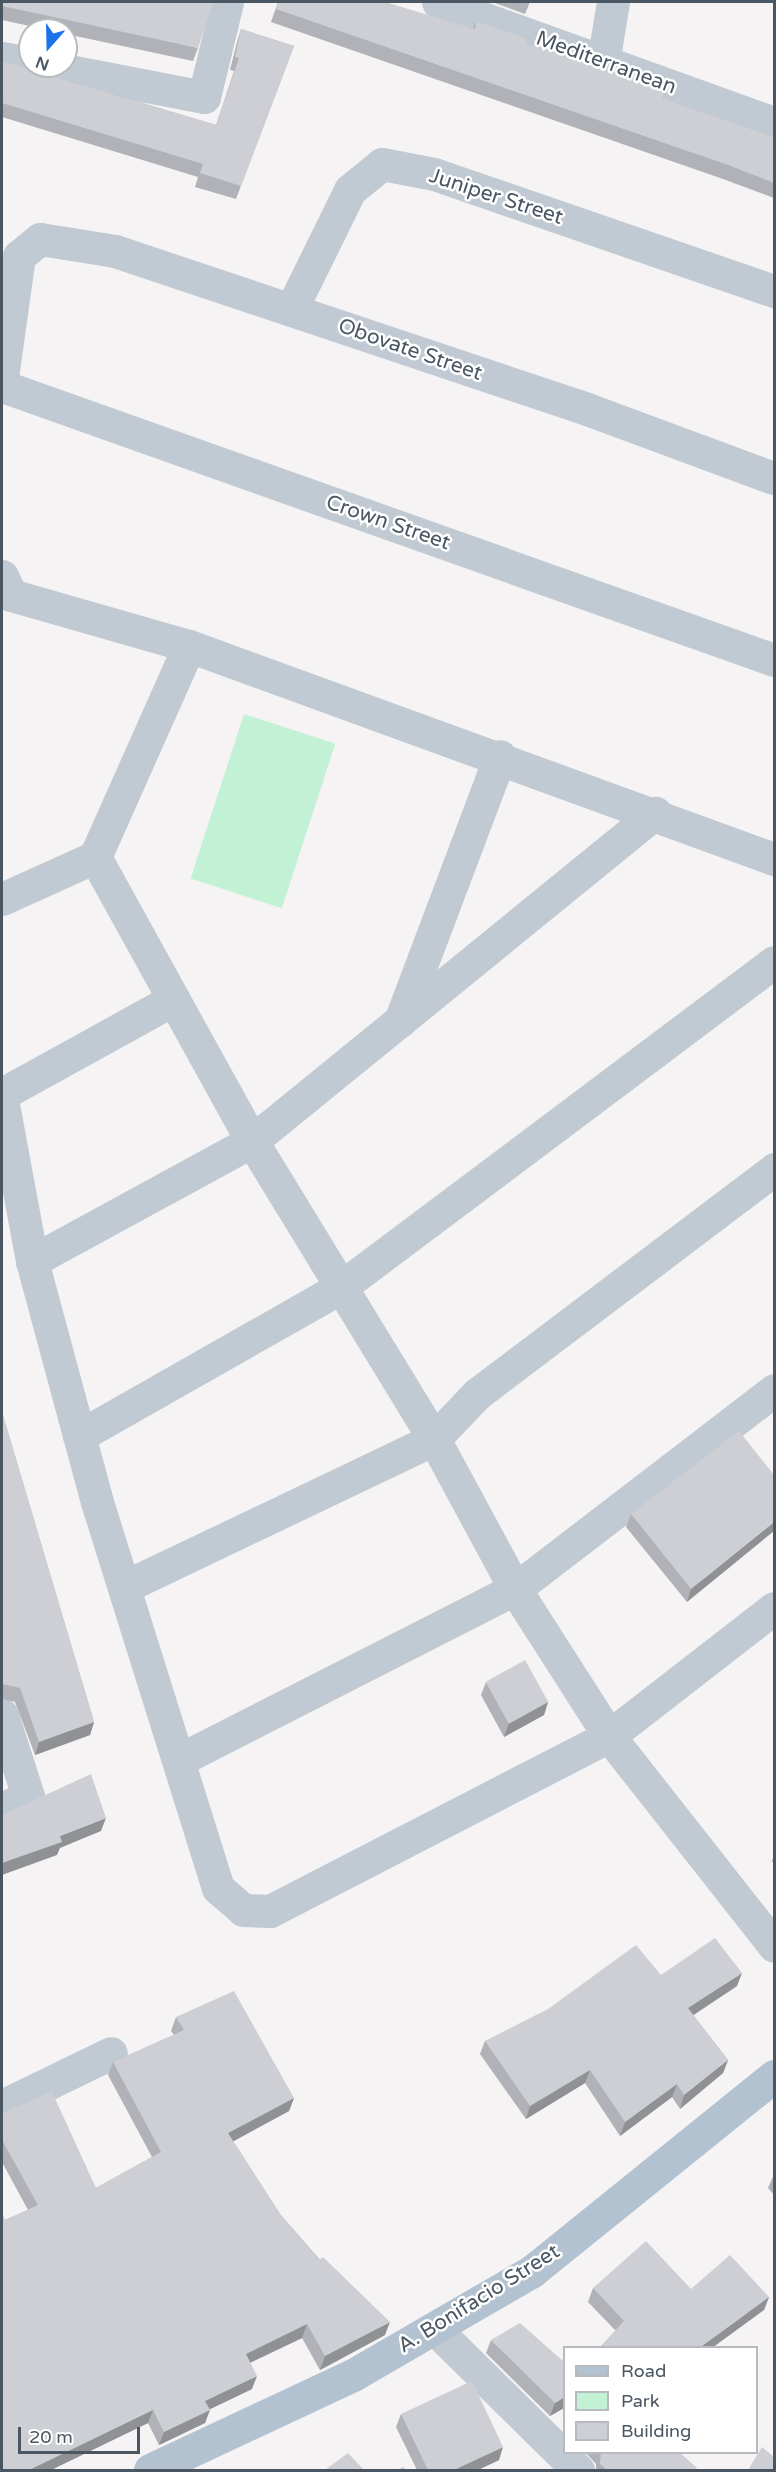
<!DOCTYPE html>
<style>
body{margin:0}
#map{position:relative;width:776px;height:2472px;overflow:hidden;background:#f5f3f3;font-family:"Varela Round",sans-serif}
div>[style]{position:absolute}
.green>*{inset:0;background:#c3f1d5;transform-origin:0 0}
.minor>*{height:33px;margin:-16.5px;padding:0 16.5px;transform-origin:16.5px;border-radius:16.5px;background:#c1cad2}
.major>*{height:33px;margin:-16.5px;padding:0 16.5px;transform-origin:16.5px;border-radius:16.5px;background:#b3c2d1}
.wall>*{inset:0;background:#b0b2b7}
.shaded-wall>*{inset:0;background:#909195}
.building>*{inset:0;background:#cdcfd5;transform-origin:0 0}
span{translate:-50% -50%;white-space:nowrap;text-align:center;line-height:1.15;-webkit-text-stroke:5px #fff;paint-order:stroke}
.street-label{font-size:21px;color:#4a5661}
.frame{position:absolute;inset:0;border:3px solid #4a5661;pointer-events:none}
.legend{position:absolute;left:563px;top:2346px;width:195px;height:108px;box-sizing:border-box;background:#fff;border:2px solid #b7bbc0;margin:0;padding:8px 10px;list-style:none;font-size:18px;color:#4a5661}
.legend li{display:flex;align-items:center;gap:12px;height:30px}
.legend b{width:30px;border:2px solid #b7bbc0}
.north{position:absolute;left:18px;top:18px;width:60px;height:60px;box-sizing:border-box;background:#fff;border:2px solid #b7bbc0;border-radius:50%;rotate:200deg;font-size:16px;font-weight:700;line-height:24px;text-align:center;color:#4a5661}
.north::after{content:'';display:block;margin:auto;width:21px;height:27px;background:#1a73e8;clip-path:polygon(50% 0,100% 100%,50% 72%,0 100%)}
.scale{position:absolute;left:18px;top:2427px;width:122px;height:27px;box-sizing:border-box;border:3px solid #4a5661;border-top:0;padding-left:8px;font-size:18px;line-height:21px;white-space:nowrap;color:#4a5661;-webkit-text-stroke:4px #fff;paint-order:stroke}
</style>
<div id="map">
<div class="green">
<i style="left:244px;top:714px;width:96px;height:173px;rotate:18deg"></i>
</div>
<div class="minor">
<i style="left:438px;top:2px;width:357px;rotate:19.8deg"></i>
<i style="left:2px;top:58px;width:28px;rotate:10deg"></i>
<i style="left:603px;top:63px;width:62px;rotate:-80.7deg"></i>
<i style="left:43px;top:66px;width:164px;rotate:10.9deg"></i>
<i style="left:204px;top:97px;width:98px;rotate:-76.4deg"></i>
<i style="left:291px;top:310px;width:134px;rotate:-63.8deg"></i>
<i style="left:350px;top:190px;width:41px;rotate:-39.1deg"></i>
<i style="left:382px;top:164px;width:53px;rotate:10.9deg"></i>
<i style="left:434px;top:174px;width:360px;rotate:19deg"></i>
<i style="left:2px;top:377px;width:122px;rotate:-82deg"></i>
<i style="left:19px;top:256px;width:27px;rotate:-39deg"></i>
<i style="left:40px;top:239px;width:76px;rotate:9.1deg"></i>
<i style="left:115px;top:251px;width:498px;rotate:18.5deg"></i>
<i style="left:587px;top:409px;width:199px;rotate:20.3deg"></i>
<i style="left:2px;top:386px;width:819px;rotate:19.54deg"></i>
<i style="left:2px;top:576px;width:21px;rotate:65deg"></i>
<i style="left:11px;top:595px;width:185px;rotate:16deg"></i>
<i style="left:189px;top:646px;width:623px;rotate:20.01deg"></i>
<i style="left:95px;top:857px;width:325px;rotate:61.1deg"></i>
<i style="left:252px;top:1141px;width:349px;rotate:58.6deg"></i>
<i style="left:434px;top:1439px;width:170px;rotate:61.6deg"></i>
<i style="left:515px;top:1589px;width:174px;rotate:57.4deg"></i>
<i style="left:609px;top:1736px;width:267px;rotate:51.8deg"></i>
<i style="left:2px;top:899px;width:102px;rotate:-24.3deg"></i>
<i style="left:95px;top:857px;width:231px;rotate:-66deg"></i>
<i style="left:400px;top:1021px;width:283px;rotate:-69.3deg"></i>
<i style="left:2px;top:1094px;width:196px;rotate:-28.9deg"></i>
<i style="left:2px;top:1099px;width:165px;rotate:79.5deg"></i>
<i style="left:32px;top:1261px;width:250px;rotate:74.9deg"></i>
<i style="left:97px;top:1502px;width:405px;rotate:72.6deg"></i>
<i style="left:218px;top:1888px;width:33px;rotate:41deg"></i>
<i style="left:243px;top:1910px;width:27px;rotate:2deg"></i>
<i style="left:270px;top:1911px;width:382px;rotate:-27.3deg"></i>
<i style="left:609px;top:1736px;width:209px;rotate:-37.8deg"></i>
<i style="left:32px;top:1261px;width:251px;rotate:-28.6deg"></i>
<i style="left:252px;top:1141px;width:520px;rotate:-39.14deg"></i>
<i style="left:79px;top:1436px;width:301px;rotate:-29.6deg"></i>
<i style="left:341px;top:1287px;width:541px;rotate:-36.89deg"></i>
<i style="left:126px;top:1586px;width:341px;rotate:-25.5deg"></i>
<i style="left:434px;top:1439px;width:62px;rotate:-46.3deg"></i>
<i style="left:477px;top:1394px;width:373px;rotate:-37.1deg"></i>
<i style="left:2px;top:1715px;width:85px;rotate:72.2deg"></i>
<i style="left:28px;top:1796px;width:29px;rotate:153deg"></i>
<i style="left:179px;top:1760px;width:377px;rotate:-27deg"></i>
<i style="left:515px;top:1589px;width:327px;rotate:-37.5deg"></i>
<i style="left:2px;top:2106px;width:121px;rotate:-25.9deg"></i>
<i style="left:435px;top:2329px;width:201px;rotate:44.6deg"></i>
</div>
<div class="major">
<i style="left:150px;top:2470px;width:224px;rotate:-25.1deg"></i>
<i style="left:353px;top:2375px;width:206px;rotate:-30.1deg"></i>
<i style="left:531px;top:2272px;width:312px;rotate:-38.9deg"></i>
</div>
<div class="wall">
<i style="clip-path:polygon(2px 2px,198px 48px,193px 61px,66px 34px,66px 30px,48px 30px,2px 20px)"></i>
<i style="clip-path:polygon(278px 2px,473px 28px,476px 21px,526px 44px,662px 98px,774px 137px,774px 198px,723px 179px,271px 22px)"></i>
<i style="clip-path:polygon(492px 2px,530px 2px,525px 14px)"></i>
<i style="clip-path:polygon(241px 29px,294px 46px,236px 199px,195px 187px,198px 177px,2px 117px,2px 61px,216px 125px,234px 71px,230px 70px,237px 42px)"></i>
<i style="clip-path:polygon(2px 1412px,94px 1722px,90px 1735px,35px 1755px,15px 1702px,2px 1699px)"></i>
<i style="clip-path:polygon(774px 1475px,687px 1602px,626px 1527px,631px 1514px)"></i>
<i style="clip-path:polygon(486px 1682px,548px 1702px,544px 1715px,504px 1737px,481px 1695px)"></i>
<i style="clip-path:polygon(774px 1854px,774px 1865px,772px 1861px)"></i>
<i style="clip-path:polygon(661px 1975px,737px 1986px,693px 2015px,728px 2060px,723px 2073px,680px 2109px,672px 2097px,620px 2136px,585px 2083px,526px 2119px,480px 2054px,485px 2041px)"></i>
<i style="clip-path:polygon(176px 2017px,294px 2098px,289px 2111px,233px 2141px,280px 2214px,385px 2335px,320px 2370px,302px 2338px,250px 2363px,252px 2389px,210px 2409px,205px 2423px,159px 2445px,148px 2423px,51px 2470px,2px 2470px,5px 2220px,28px 2210px,2px 2162px,2px 2113px,96px 2188px,152px 2157px,108px 2075px,113px 2062px,174px 2035px,171px 2031px)"></i>
<i style="clip-path:polygon(774px 2174px,774px 2195px,768px 2188px)"></i>
<i style="clip-path:polygon(593px 2288px,691px 2289px,769px 2297px,764px 2310px,615px 2330px,588px 2302px)"></i>
<i style="clip-path:polygon(491px 2340px,564px 2408px,550px 2416px,486px 2353px)"></i>
<i style="clip-path:polygon(401px 2414px,499px 2460px,478px 2470px,417px 2470px,396px 2427px)"></i>
<i style="clip-path:polygon(585px 2452px,679px 2452px,695px 2470px,590px 2470px,596px 2469px,596px 2464px)"></i>
</div>
<div class="shaded-wall">
<i style="clip-path:polygon(774px 1522px,774px 1531px,687px 1602px,691px 1589px)"></i>
<i style="clip-path:polygon(548px 1702px,544px 1715px,504px 1737px,509px 1723px)"></i>
<i style="clip-path:polygon(94px 1722px,90px 1735px,35px 1755px,39px 1742px)"></i>
<i style="clip-path:polygon(106px 1818px,101px 1831px,60px 1848px,57px 1855px,2px 1875px,2px 1863px,60px 1836px)"></i>
<i style="clip-path:polygon(742px 1973px,737px 1986px,683px 2022px,688px 2008px)"></i>
<i style="clip-path:polygon(728px 2060px,723px 2073px,680px 2109px,684px 2095px)"></i>
<i style="clip-path:polygon(590px 2070px,585px 2083px,526px 2119px,530px 2106px)"></i>
<i style="clip-path:polygon(677px 2084px,672px 2097px,620px 2136px,625px 2122px)"></i>
<i style="clip-path:polygon(294px 2098px,289px 2111px,223px 2147px,228px 2133px)"></i>
<i style="clip-path:polygon(769px 2297px,764px 2310px,712px 2348px,699px 2348px)"></i>
<i style="clip-path:polygon(390px 2322px,385px 2335px,320px 2370px,325px 2356px)"></i>
<i style="clip-path:polygon(307px 2324px,302px 2338px,241px 2367px,246px 2354px)"></i>
<i style="clip-path:polygon(257px 2376px,252px 2389px,200px 2414px,205px 2401px)"></i>
<i style="clip-path:polygon(564px 2397px,564px 2408px,550px 2416px,555px 2403px)"></i>
<i style="clip-path:polygon(153px 2410px,148px 2423px,51px 2470px,29px 2470px)"></i>
<i style="clip-path:polygon(210px 2410px,205px 2423px,159px 2445px,164px 2432px)"></i>
<i style="clip-path:polygon(503px 2447px,499px 2460px,478px 2470px,454px 2470px)"></i>
</div>
<div class="building">
<i style="clip-path:polygon(2px 2px,213px 2px,198px 48px,2px 6px)"></i>
<i style="clip-path:polygon(278px 2px,385px 2px,475px 29px,476px 21px,527px 39px,526px 44px,665px 90px,662px 98px,774px 137px,774px 183px,728px 165px,276px 9px)"></i>
<i style="clip-path:polygon(241px 29px,294px 46px,241px 186px,200px 173px,203px 164px,2px 103px,2px 61px,216px 125px,239px 58px,235px 57px)"></i>
<i style="clip-path:polygon(2px 1412px,94px 1722px,39px 1742px,20px 1688px,2px 1684px)"></i>
<i style="clip-path:polygon(739px 1431px,774px 1475px,774px 1522px,691px 1589px,631px 1514px)"></i>
<i style="left:525px;top:1660px;width:48px;height:45px;rotate:61deg"></i>
<i style="clip-path:polygon(2px 1746px,4px 1755px,2px 1756px)"></i>
<i style="clip-path:polygon(91px 1774px,106px 1818px,60px 1836px,62px 1842px,2px 1863px,2px 1815px)"></i>
<i style="clip-path:polygon(715px 1938px,742px 1973px,688px 2008px,728px 2060px,684px 2095px,677px 2084px,625px 2122px,590px 2070px,530px 2106px,485px 2041px,548px 2009px,636px 1945px,661px 1975px)"></i>
<i style="clip-path:polygon(234px 1991px,294px 2098px,228px 2133px,280px 2214px,319px 2260px,323px 2257px,390px 2322px,325px 2356px,307px 2324px,246px 2354px,257px 2376px,205px 2401px,210px 2410px,164px 2432px,153px 2410px,29px 2470px,2px 2470px,2px 2213px,5px 2220px,38px 2205px,2px 2140px,2px 2113px,52px 2092px,96px 2188px,161px 2152px,113px 2062px,184px 2030px,176px 2017px)"></i>
<i style="clip-path:polygon(646px 2241px,691px 2289px,730px 2255px,769px 2297px,699px 2348px,599px 2348px,624px 2321px,593px 2288px)"></i>
<i style="clip-path:polygon(520px 2323px,564px 2362px,564px 2397px,555px 2403px,491px 2340px)"></i>
<i style="clip-path:polygon(472px 2381px,503px 2447px,454px 2470px,428px 2470px,401px 2414px)"></i>
<i style="clip-path:polygon(762px 2447px,774px 2457px,774px 2470px,748px 2470px)"></i>
<i style="clip-path:polygon(601px 2452px,679px 2452px,697px 2468px,694px 2470px,607px 2470px,600px 2464px)"></i>
<i style="clip-path:polygon(348px 2453px,364px 2470px,325px 2470px)"></i>
<i style="clip-path:polygon(404px 2467px,406px 2470px,396px 2470px)"></i>
</div>
<div class="street-label">
<span style="left:606px;top:63px;rotate:20deg">Mediterranean</span>
<span style="left:496px;top:197px;rotate:18deg">Juniper Street</span>
<span style="left:410px;top:350px;rotate:19deg">Obovate Street</span>
<span style="left:388px;top:523px;rotate:19deg">Crown Street</span>
<span style="left:479px;top:2299px;rotate:-32deg">A. Bonifacio Street</span>
</div>
<div class="frame"></div>
<ul class="legend">
<li><b style="height:8px;background:#b3c2d1"></b>Road</li>
<li><b style="height:16px;background:#c3f1d5"></b>Park</li>
<li><b style="height:16px;background:#cdcfd5"></b>Building</li>
</ul>
<div class="north">N</div>
<div class="scale">20 m</div>
</div>
